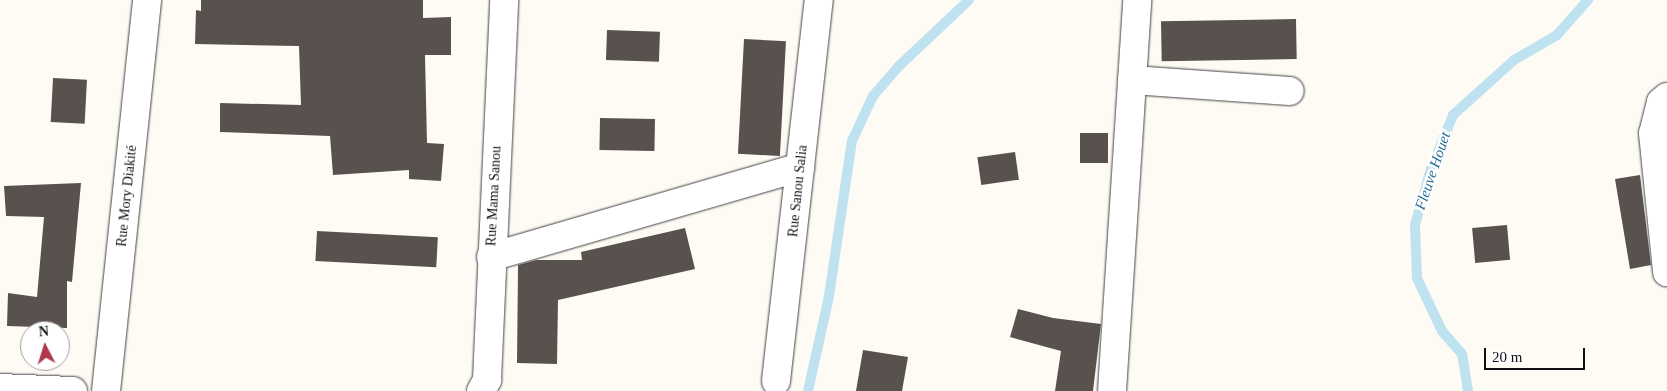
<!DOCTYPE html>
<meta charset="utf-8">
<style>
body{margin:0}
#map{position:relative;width:1667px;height:391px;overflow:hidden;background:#fefbf5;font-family:"Times New Roman",serif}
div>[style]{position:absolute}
.stream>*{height:10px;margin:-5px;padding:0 5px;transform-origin:5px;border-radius:5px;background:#bfe2f0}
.building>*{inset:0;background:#58514e;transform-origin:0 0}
.roads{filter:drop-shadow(0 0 1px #434343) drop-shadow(0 0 1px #434343)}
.minor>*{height:28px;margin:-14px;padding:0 14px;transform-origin:14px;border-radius:14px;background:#fff}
span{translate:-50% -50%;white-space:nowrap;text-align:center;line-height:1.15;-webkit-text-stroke:5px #fff;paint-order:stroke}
.street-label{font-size:14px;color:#101010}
.water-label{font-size:15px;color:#277095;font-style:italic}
.north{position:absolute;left:20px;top:321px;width:50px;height:50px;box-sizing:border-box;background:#fff;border:1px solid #9f9f9f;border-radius:50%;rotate:355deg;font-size:14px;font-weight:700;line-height:20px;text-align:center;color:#101010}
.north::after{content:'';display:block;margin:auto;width:18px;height:22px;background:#b1374a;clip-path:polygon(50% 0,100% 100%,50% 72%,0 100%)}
.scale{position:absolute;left:1484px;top:348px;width:101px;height:22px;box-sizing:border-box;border:2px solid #101010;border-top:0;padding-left:6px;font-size:15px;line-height:18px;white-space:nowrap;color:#101010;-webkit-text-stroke:4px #fff;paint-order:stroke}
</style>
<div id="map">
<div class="stream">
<i style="left:808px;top:391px;width:97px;rotate:-77.5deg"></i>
<i style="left:829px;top:296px;width:157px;rotate:-81.6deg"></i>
<i style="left:852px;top:141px;width:50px;rotate:-65deg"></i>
<i style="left:873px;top:96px;width:40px;rotate:-49deg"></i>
<i style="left:899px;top:66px;width:96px;rotate:-43.3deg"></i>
<i style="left:1468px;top:391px;width:37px;rotate:-99deg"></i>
<i style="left:1462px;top:354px;width:30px;rotate:-131deg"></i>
<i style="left:1442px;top:331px;width:59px;rotate:-115.3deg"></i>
<i style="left:1417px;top:278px;width:53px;rotate:-92.2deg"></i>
<i style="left:1415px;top:225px;width:58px;rotate:-74.1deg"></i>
<i style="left:1431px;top:169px;width:58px;rotate:-67.8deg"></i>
<i style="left:1453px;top:115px;width:82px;rotate:-42deg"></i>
<i style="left:1514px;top:60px;width:50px;rotate:-30.2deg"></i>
<i style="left:1557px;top:35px;width:47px;rotate:-48.5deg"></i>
</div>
<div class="building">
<i style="clip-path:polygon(201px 0,423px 0,423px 18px,451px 17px,451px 55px,425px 55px,427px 143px,444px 144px,441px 181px,409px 179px,409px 170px,333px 175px,330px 136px,220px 132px,220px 103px,301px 105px,299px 46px,195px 44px,196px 10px,201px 11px)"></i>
<i style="left:1296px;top:19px;width:40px;height:135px;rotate:89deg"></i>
<i style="left:607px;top:30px;width:53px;height:30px;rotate:2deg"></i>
<i style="left:744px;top:39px;width:42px;height:115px;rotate:3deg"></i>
<i style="left:53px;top:78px;width:34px;height:44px;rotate:3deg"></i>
<i style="left:600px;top:118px;width:55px;height:32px;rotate:1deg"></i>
<i style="left:1080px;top:133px;width:28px;height:30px"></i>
<i style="left:1015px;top:152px;width:28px;height:38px;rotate:82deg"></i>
<i style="clip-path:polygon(1640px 175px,1651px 265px,1630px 269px,1615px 179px)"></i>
<i style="clip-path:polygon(81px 183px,72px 282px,67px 281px,67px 328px,7px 326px,8px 293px,37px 297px,44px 217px,6px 216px,4px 186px)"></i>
<i style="left:1507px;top:225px;width:35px;height:35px;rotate:85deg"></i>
<i style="clip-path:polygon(685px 228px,695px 269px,558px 300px,557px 364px,517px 363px,518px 265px,536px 260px,582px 260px,581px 252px)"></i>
<i style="left:317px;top:231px;width:121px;height:30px;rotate:3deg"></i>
<i style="clip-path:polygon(1018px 309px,1053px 318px,1101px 324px,1093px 391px,1055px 391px,1061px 351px,1010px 337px)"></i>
<i style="clip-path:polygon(863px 350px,908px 357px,902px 391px,856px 391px)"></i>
</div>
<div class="roads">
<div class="minor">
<i style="left:1132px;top:80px;width:158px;rotate:4deg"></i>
<i style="left:1667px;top:97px;width:8px;rotate:140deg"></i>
<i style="left:1661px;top:102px;width:32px;rotate:104deg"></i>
<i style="left:1653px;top:133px;width:140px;rotate:84.2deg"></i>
<i style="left:491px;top:257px;width:322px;rotate:-16.2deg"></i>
<i style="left:776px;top:381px;width:383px;rotate:-83.6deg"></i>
<i style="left:0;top:388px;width:73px;rotate:2.4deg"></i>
<i style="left:106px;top:391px;width:393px;rotate:-84deg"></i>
<i style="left:481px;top:391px;width:13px;rotate:-61deg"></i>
<i style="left:487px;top:380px;width:380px;rotate:-87.4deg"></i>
<i style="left:1112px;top:391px;width:392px;rotate:-86.3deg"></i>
</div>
</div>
<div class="street-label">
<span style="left:798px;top:191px;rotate:-84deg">Rue Sanou Salia</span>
<span style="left:127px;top:196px;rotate:-84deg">Rue Mory Diakité</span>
<span style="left:494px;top:196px;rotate:-87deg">Rue Mama Sanou</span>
</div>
<div class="water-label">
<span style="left:1433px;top:171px;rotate:-71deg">Fleuve Houet</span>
</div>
<div class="north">N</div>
<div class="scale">20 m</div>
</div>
